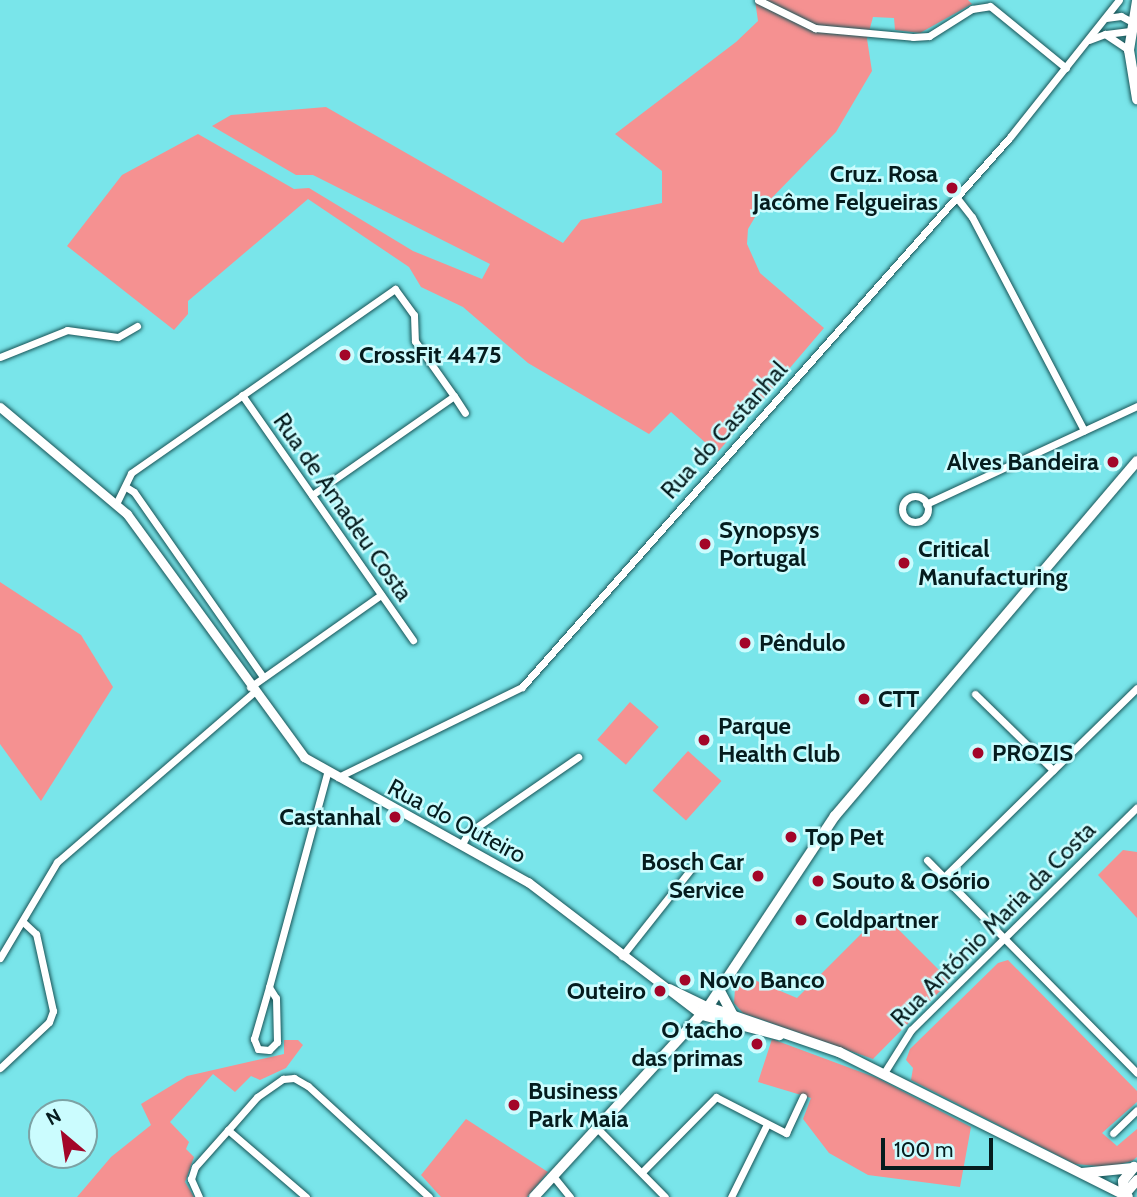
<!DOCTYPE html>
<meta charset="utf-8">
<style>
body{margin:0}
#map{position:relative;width:1137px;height:1197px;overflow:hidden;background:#79e5ea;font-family:Cabin,sans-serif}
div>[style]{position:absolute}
.green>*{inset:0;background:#f59191;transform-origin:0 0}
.roads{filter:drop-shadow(0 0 2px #185457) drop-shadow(0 0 2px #185457)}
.minor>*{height:7px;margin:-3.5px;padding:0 3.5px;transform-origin:3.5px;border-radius:3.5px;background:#fff}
.minor>.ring{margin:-3.5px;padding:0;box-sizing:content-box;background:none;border:7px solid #fff;border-radius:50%}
.tertiary>*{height:9px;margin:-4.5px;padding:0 4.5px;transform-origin:4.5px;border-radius:4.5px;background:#fff}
.secondary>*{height:10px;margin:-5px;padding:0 5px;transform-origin:5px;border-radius:5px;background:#fff}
.dots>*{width:19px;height:19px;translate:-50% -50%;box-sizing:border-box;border:4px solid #cbfcfe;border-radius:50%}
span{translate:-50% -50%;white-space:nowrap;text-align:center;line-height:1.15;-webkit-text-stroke:5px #cbfcfe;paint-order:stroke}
.poi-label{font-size:24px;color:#051c1e;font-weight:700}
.right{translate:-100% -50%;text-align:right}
.left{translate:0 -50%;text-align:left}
.street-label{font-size:24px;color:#051c1e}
.north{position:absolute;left:28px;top:1099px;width:70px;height:70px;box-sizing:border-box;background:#cbfcfe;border:2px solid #7ca2a4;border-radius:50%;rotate:331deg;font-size:19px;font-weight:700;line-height:28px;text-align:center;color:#051c1e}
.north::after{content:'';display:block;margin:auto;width:24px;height:32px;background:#a30529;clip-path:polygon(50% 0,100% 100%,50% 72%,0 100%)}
.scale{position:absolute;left:881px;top:1138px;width:112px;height:32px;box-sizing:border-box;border:4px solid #051c1e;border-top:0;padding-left:9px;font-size:21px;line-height:24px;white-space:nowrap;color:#051c1e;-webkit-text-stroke:5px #cbfcfe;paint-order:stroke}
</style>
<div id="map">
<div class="green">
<i style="clip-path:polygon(755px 0,968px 0,972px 4px,920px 33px,895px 30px,894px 18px,873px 17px,867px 39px,872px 71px,836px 132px,758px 212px,748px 229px,747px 244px,760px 273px,824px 328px,717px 453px,671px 412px,649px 434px,528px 363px,463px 307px,421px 287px,409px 267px,308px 199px,188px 301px,188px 314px,174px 330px,67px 246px,122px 175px,198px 134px,294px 189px,309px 188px,413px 251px,482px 279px,490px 264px,313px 175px,296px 175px,212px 126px,231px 115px,326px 107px,563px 243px,581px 220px,662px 203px,662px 171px,615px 134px,736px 42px,758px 21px)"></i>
<i style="clip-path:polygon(0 582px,81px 635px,113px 687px,41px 801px,0 744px)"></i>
<i style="left:630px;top:702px;width:38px;height:50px;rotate:41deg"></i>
<i style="left:688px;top:751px;width:45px;height:53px;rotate:42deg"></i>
<i style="clip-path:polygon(1123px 850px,1137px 852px,1137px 918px,1098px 875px)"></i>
<i style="clip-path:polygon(882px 913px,950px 981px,873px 1059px,743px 1013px,734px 1003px,735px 988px,745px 976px,797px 998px)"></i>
<i style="clip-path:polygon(1008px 960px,1137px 1091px,1137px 1102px,1102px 1133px,1117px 1146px,1137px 1129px,1137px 1157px,1132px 1161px,1109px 1167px,1075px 1164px,911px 1080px,913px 1068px,906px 1060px,910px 1049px,998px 963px)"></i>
<i style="clip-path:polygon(772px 1039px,877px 1078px,971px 1127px,960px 1187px,868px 1175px,829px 1153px,803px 1119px,811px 1098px,758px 1082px)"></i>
<i style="clip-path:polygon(284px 1040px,298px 1040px,303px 1045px,286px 1068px,260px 1080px,251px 1076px,235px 1092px,213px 1074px,170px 1122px,189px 1142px,186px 1149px,194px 1157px,185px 1182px,194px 1197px,77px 1197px,111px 1157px,151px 1125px,141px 1104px,187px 1076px,284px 1054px)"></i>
<i style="clip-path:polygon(466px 1119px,548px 1172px,527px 1197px,441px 1197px,421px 1175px)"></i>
</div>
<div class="roads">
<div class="minor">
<i style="left:758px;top:0;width:64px;rotate:26.2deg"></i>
<i style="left:815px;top:28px;width:98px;rotate:5.2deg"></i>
<i style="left:913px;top:37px;width:16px;rotate:-4deg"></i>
<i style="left:929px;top:36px;width:51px;rotate:-32.1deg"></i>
<i style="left:972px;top:9px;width:18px;rotate:-9deg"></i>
<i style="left:990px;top:6px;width:98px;rotate:39.2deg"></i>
<i style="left:1106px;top:18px;width:15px;rotate:-8deg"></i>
<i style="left:1121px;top:16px;width:15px;rotate:28deg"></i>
<i style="left:1106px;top:34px;width:26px;rotate:-7deg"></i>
<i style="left:1089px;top:40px;width:17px;rotate:-21deg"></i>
<i style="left:1105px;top:34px;width:29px;rotate:34deg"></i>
<i style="left:957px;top:198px;width:24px;rotate:52deg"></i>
<i style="left:972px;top:217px;width:241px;rotate:62.3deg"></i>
<i style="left:0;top:357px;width:72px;rotate:-21.9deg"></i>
<i style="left:67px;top:330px;width:51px;rotate:7.8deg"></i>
<i style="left:118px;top:337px;width:22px;rotate:-30deg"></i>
<i style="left:242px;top:395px;width:299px;rotate:55.1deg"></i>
<i style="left:126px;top:487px;width:9px;rotate:32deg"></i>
<i style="left:134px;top:492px;width:226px;rotate:55.1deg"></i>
<i style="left:312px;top:495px;width:173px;rotate:-34.9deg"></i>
<i style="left:454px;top:396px;width:20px;rotate:57deg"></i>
<i class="ring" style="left:902px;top:496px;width:19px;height:19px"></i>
<i style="left:116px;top:504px;width:34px;rotate:-64deg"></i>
<i style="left:131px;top:473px;width:322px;rotate:-34.9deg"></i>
<i style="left:395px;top:289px;width:32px;rotate:54deg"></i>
<i style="left:414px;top:315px;width:26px;rotate:88deg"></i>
<i style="left:415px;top:341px;width:67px;rotate:54.7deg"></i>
<i style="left:926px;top:504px;width:233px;rotate:-24.9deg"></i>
<i style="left:250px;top:687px;width:160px;rotate:-35.1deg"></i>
<i style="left:975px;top:694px;width:109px;rotate:44.3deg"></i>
<i style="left:338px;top:777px;width:205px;rotate:-26.1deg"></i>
<i style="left:522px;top:687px;width:735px;rotate:-48.42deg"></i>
<i style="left:1010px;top:137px;width:175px;rotate:-51.5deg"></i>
<i style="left:462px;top:844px;width:13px;rotate:-61deg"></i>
<i style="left:468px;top:833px;width:134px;rotate:-34.6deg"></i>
<i style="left:927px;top:860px;width:299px;rotate:45.4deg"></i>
<i style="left:944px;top:877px;width:270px;rotate:-44.4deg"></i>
<i style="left:622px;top:956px;width:116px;rotate:-51.6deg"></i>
<i style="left:0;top:958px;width:112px;rotate:-59.3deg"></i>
<i style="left:57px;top:862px;width:260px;rotate:-40.8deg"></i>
<i style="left:269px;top:987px;width:222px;rotate:-74.8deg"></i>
<i style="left:269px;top:987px;width:13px;rotate:58deg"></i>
<i style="left:276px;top:998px;width:44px;rotate:88.7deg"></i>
<i style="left:277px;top:1042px;width:11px;rotate:135deg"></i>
<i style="left:269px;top:1050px;width:11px;rotate:-175deg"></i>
<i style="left:258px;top:1049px;width:11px;rotate:-112deg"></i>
<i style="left:254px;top:1039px;width:54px;rotate:-73.9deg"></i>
<i style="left:0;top:1068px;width:67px;rotate:-43.2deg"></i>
<i style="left:49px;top:1022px;width:12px;rotate:-70deg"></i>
<i style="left:53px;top:1011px;width:79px;rotate:-102.4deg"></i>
<i style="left:36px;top:934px;width:18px;rotate:-137deg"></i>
<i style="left:884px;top:1073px;width:51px;rotate:-57.9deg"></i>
<i style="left:911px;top:1030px;width:317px;rotate:-44.6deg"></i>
<i style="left:596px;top:1127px;width:98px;rotate:45.4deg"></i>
<i style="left:1113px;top:1133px;width:33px;rotate:-44deg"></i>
<i style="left:643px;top:1171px;width:104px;rotate:-45.4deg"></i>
<i style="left:716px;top:1097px;width:79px;rotate:27.2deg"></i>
<i style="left:786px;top:1133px;width:40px;rotate:-65deg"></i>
<i style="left:553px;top:1176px;width:27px;rotate:51deg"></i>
<i style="left:199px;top:1197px;width:20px;rotate:-114deg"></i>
<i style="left:191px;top:1179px;width:13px;rotate:-72deg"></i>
<i style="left:195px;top:1167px;width:50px;rotate:-48.3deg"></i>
<i style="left:306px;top:1197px;width:103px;rotate:-139.3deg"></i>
<i style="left:228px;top:1130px;width:44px;rotate:-48.7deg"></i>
<i style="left:257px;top:1097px;width:32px;rotate:-35deg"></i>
<i style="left:283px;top:1079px;width:11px;rotate:-5deg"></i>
<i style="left:294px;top:1078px;width:16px;rotate:30deg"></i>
<i style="left:308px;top:1086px;width:164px;rotate:42.5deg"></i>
<i style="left:731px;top:1197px;width:81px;rotate:-63.7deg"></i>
</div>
<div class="tertiary">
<i style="left:0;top:407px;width:166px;rotate:40.1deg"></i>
<i style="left:127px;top:514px;width:301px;rotate:53.9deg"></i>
<i style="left:304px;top:757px;width:257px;rotate:29.2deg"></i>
<i style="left:528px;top:882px;width:219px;rotate:37.4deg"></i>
<i style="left:669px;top:988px;width:43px;rotate:26deg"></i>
</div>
<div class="secondary">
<i style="left:1137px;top:1px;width:50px;rotate:99.3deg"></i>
<i style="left:1129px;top:50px;width:50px;rotate:80.7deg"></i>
<i style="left:720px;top:991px;width:27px;rotate:62deg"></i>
<i style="left:708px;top:1007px;width:139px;rotate:19deg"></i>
<i style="left:839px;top:1052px;width:323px;rotate:26.6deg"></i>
<i style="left:702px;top:1015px;width:80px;rotate:14.6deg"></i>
<i style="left:1082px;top:1173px;width:51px;rotate:-5.6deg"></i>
<i style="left:1124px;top:1195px;width:14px;rotate:-94deg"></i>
<i style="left:1123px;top:1181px;width:18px;rotate:-52deg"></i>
<i style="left:1124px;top:1195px;width:20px;rotate:-49deg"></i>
<i style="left:534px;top:1197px;width:258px;rotate:-47.5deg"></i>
<i style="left:708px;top:1007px;width:229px;rotate:-56.4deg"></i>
<i style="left:835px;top:816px;width:466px;rotate:-49.6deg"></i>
</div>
</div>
<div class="dots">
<i style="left:952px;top:188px;background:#a30529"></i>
<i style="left:345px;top:355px;background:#a30529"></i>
<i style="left:1113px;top:462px;background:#a30529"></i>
<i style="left:705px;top:544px;background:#a30529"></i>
<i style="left:904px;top:563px;background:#a30529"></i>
<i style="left:745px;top:643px;background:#a30529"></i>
<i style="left:864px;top:699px;background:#a30529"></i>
<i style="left:704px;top:740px;background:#a30529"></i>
<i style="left:978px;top:753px;background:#a30529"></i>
<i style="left:395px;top:817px;background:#a30529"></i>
<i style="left:791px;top:837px;background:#a30529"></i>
<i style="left:758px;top:876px;background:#a30529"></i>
<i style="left:818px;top:881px;background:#a30529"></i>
<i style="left:801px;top:920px;background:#a30529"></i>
<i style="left:685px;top:980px;background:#a30529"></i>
<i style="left:660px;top:991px;background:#a30529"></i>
<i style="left:757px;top:1044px;background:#a30529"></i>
<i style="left:514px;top:1105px;background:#a30529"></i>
</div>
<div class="poi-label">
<span class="right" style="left:938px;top:188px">Cruz. Rosa<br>Jacôme Felgueiras</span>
<span class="left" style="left:359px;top:355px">CrossFit 4475</span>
<span class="right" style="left:1099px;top:462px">Alves Bandeira</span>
<span class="left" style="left:719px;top:544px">Synopsys<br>Portugal</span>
<span class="left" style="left:918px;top:563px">Critical<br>Manufacturing</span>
<span class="left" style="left:759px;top:643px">Pêndulo</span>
<span class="left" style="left:878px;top:699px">CTT</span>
<span class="left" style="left:718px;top:740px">Parque<br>Health Club</span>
<span class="left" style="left:992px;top:753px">PROZIS</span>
<span class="right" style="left:381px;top:817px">Castanhal</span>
<span class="left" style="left:805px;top:837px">Top Pet</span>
<span class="right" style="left:744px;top:876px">Bosch Car<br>Service</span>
<span class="left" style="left:832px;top:881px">Souto &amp; Osório</span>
<span class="left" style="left:815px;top:920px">Coldpartner</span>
<span class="left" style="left:699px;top:980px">Novo Banco</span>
<span class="right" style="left:646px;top:991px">Outeiro</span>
<span class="right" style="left:743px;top:1044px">O tacho<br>das primas</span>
<span class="left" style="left:528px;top:1105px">Business<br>Park Maia</span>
</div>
<div class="street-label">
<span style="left:724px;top:430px;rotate:-48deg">Rua do Castanhal</span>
<span style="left:343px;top:507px;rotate:55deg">Rua de Amadeu Costa</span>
<span style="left:457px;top:821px;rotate:28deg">Rua do Outeiro</span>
<span style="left:993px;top:924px;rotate:-45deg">Rua António Maria da Costa</span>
</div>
<div class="north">N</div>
<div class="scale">100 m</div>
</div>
